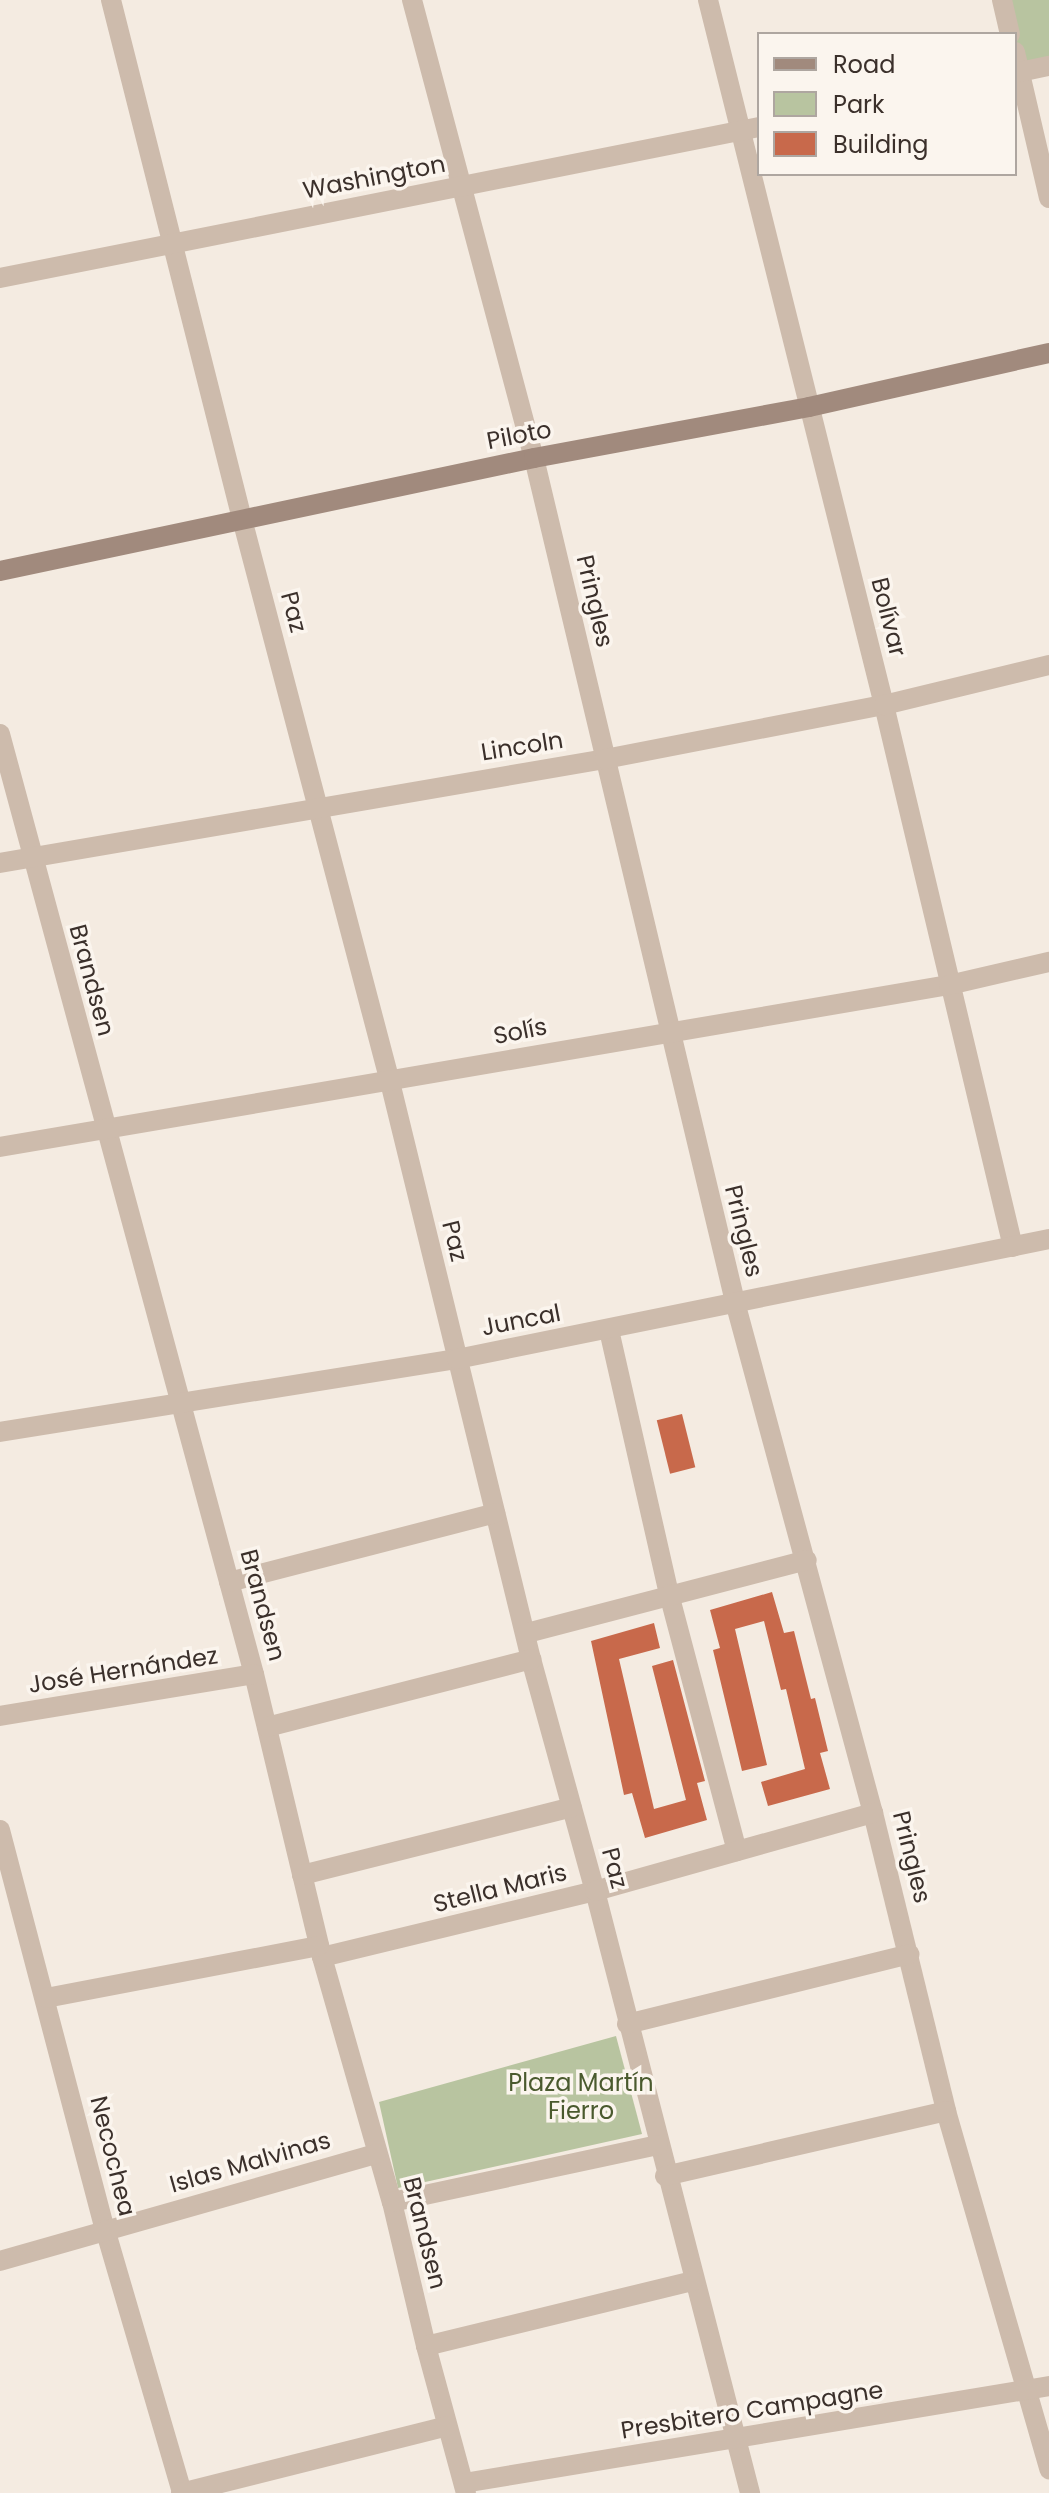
<!DOCTYPE html>
<meta charset="utf-8">
<style>
body{margin:0}
#map{position:relative;width:1049px;height:2493px;overflow:hidden;background:#f4ebe1;font-family:Poppins,sans-serif}
div>[style]{position:absolute}
.green>*{inset:0;background:#b8c4a0}
.building>*{inset:0;background:#c8694b;transform-origin:0 0}
.minor>*{height:20px;margin:-10px;padding:0 10px;transform-origin:10px;border-radius:10px;background:#cdbbac}
.secondary>*{height:20px;margin:-10px;padding:0 10px;transform-origin:10px;border-radius:10px;background:#a18a7d}
span{translate:-50% -50%;white-space:nowrap;text-align:center;line-height:1.15;-webkit-text-stroke:7px #fbf5ee;paint-order:stroke}
.street-label{font-size:24px;color:#3b302b}
.park-label{font-size:24px;color:#4a5a2e}
.legend{position:absolute;left:757px;top:32px;width:260px;height:144px;box-sizing:border-box;background:#fbf5ee;border:2px solid #aea6a0;margin:0;padding:10px 14px;list-style:none;font-size:24px;color:#3b302b}
.legend li{display:flex;align-items:center;gap:16px;height:40px}
.legend b{width:40px;border:2px solid #aea6a0}
</style>
<div id="map">
<div class="green">
<i style="clip-path:polygon(1003px 0,1049px 0,1049px 58px,1018px 65px,1015px 34px)"></i>
<i style="clip-path:polygon(616px 2036px,642px 2134px,398px 2188px,379px 2102px)"></i>
</div>
<div class="building">
<i style="left:682px;top:1414px;width:55px;height:26px;rotate:76deg"></i>
<i style="clip-path:polygon(772px 1592px,784px 1633px,794px 1631px,811px 1699px,815px 1698px,828px 1751px,820px 1753px,830px 1789px,768px 1806px,761px 1782px,805px 1769px,786px 1689px,781px 1690px,764px 1621px,735px 1629px,767px 1765px,742px 1771px,713px 1650px,720px 1648px,710px 1610px)"></i>
<i style="clip-path:polygon(654px 1623px,660px 1648px,619px 1659px,654px 1809px,686px 1800px,652px 1666px,673px 1660px,705px 1781px,697px 1783px,707px 1820px,645px 1838px,632px 1793px,624px 1795px,591px 1641px)"></i>
</div>
<div class="minor">
<i style="left:111px;top:0;width:535px;rotate:75.83deg"></i>
<i style="left:242px;top:519px;width:582px;rotate:75.27deg"></i>
<i style="left:390px;top:1082px;width:594px;rotate:76.27deg"></i>
<i style="left:531px;top:1659px;width:241px;rotate:74.6deg"></i>
<i style="left:595px;top:1891px;width:622px;rotate:75.56deg"></i>
<i style="left:412px;top:0;width:474px;rotate:75.1deg"></i>
<i style="left:534px;top:458px;width:868px;rotate:76.6deg"></i>
<i style="left:735px;top:1302px;width:529px;rotate:74.89deg"></i>
<i style="left:873px;top:1813px;width:307px;rotate:76.2deg"></i>
<i style="left:946px;top:2111px;width:373px;rotate:73.9deg"></i>
<i style="left:708px;top:0;width:727px;rotate:75.98deg"></i>
<i style="left:884px;top:705px;width:557px;rotate:76.61deg"></i>
<i style="left:1002px;top:0;width:35px;rotate:77deg"></i>
<i style="left:1015px;top:52px;width:150px;rotate:76.9deg"></i>
<i style="left:1015px;top:73px;width:35px;rotate:-12deg"></i>
<i style="left:0;top:278px;width:774px;rotate:-11.25deg"></i>
<i style="left:0;top:734px;width:974px;rotate:74.88deg"></i>
<i style="left:254px;top:1674px;width:291px;rotate:76.5deg"></i>
<i style="left:322px;top:1957px;width:255px;rotate:74.1deg"></i>
<i style="left:392px;top:2202px;width:148px;rotate:76.7deg"></i>
<i style="left:426px;top:2346px;width:152px;rotate:74.8deg"></i>
<i style="left:0;top:863px;width:614px;rotate:-9.75deg"></i>
<i style="left:605px;top:759px;width:284px;rotate:-11deg"></i>
<i style="left:884px;top:705px;width:170px;rotate:-13.6deg"></i>
<i style="left:0;top:1147px;width:963px;rotate:-9.69deg"></i>
<i style="left:949px;top:985px;width:103px;rotate:-13deg"></i>
<i style="left:609px;top:1330px;width:271px;rotate:77.2deg"></i>
<i style="left:669px;top:1594px;width:266px;rotate:75.2deg"></i>
<i style="left:0;top:1432px;width:463px;rotate:-9.1deg"></i>
<i style="left:457px;top:1359px;width:604px;rotate:-11.46deg"></i>
<i style="left:229px;top:1582px;width:275px;rotate:-14.5deg"></i>
<i style="left:527px;top:1633px;width:289px;rotate:-14.6deg"></i>
<i style="left:0;top:1716px;width:257px;rotate:-9.4deg"></i>
<i style="left:267px;top:1727px;width:273px;rotate:-14.4deg"></i>
<i style="left:0;top:1830px;width:413px;rotate:75.3deg"></i>
<i style="left:105px;top:2229px;width:275px;rotate:73.7deg"></i>
<i style="left:302px;top:1875px;width:278px;rotate:-14.1deg"></i>
<i style="left:322px;top:1957px;width:281px;rotate:-13.6deg"></i>
<i style="left:595px;top:1891px;width:289px;rotate:-15.7deg"></i>
<i style="left:46px;top:1998px;width:278px;rotate:-10.8deg"></i>
<i style="left:627px;top:2024px;width:291px;rotate:-13.9deg"></i>
<i style="left:665px;top:2176px;width:288px;rotate:-13deg"></i>
<i style="left:392px;top:2202px;width:272px;rotate:-12.1deg"></i>
<i style="left:0;top:2261px;width:391px;rotate:-15.9deg"></i>
<i style="left:426px;top:2346px;width:275px;rotate:-13.7deg"></i>
<i style="left:464px;top:2483px;width:593px;rotate:-9.41deg"></i>
<i style="left:181px;top:2493px;width:274px;rotate:-14.1deg"></i>
</div>
<div class="secondary">
<i style="left:0;top:571px;width:546px;rotate:-11.95deg"></i>
<i style="left:534px;top:458px;width:280px;rotate:-10.5deg"></i>
<i style="left:809px;top:407px;width:246px;rotate:-12.7deg"></i>
</div>
<div class="street-label">
<span style="left:374px;top:177px;rotate:-11deg">Washington</span>
<span style="left:519px;top:435px;rotate:-11deg">Piloto</span>
<span style="left:595px;top:601px;rotate:77deg">Pringles</span>
<span style="left:294px;top:612px;rotate:75deg">Paz</span>
<span style="left:889px;top:617px;rotate:76deg">Bolívar</span>
<span style="left:522px;top:746px;rotate:-9deg">Lincoln</span>
<span style="left:92px;top:980px;rotate:75deg">Brandsen</span>
<span style="left:520px;top:1031px;rotate:-11deg">Solís</span>
<span style="left:744px;top:1231px;rotate:76deg">Pringles</span>
<span style="left:455px;top:1241px;rotate:76deg">Paz</span>
<span style="left:521px;top:1320px;rotate:-11deg">Juncal</span>
<span style="left:263px;top:1605px;rotate:75deg">Brandsen</span>
<span style="left:123px;top:1670px;rotate:-9deg">José Hernández</span>
<span style="left:912px;top:1857px;rotate:76deg">Pringles</span>
<span style="left:615px;top:1868px;rotate:75deg">Paz</span>
<span style="left:500px;top:1888px;rotate:-14deg">Stella Maris</span>
<span style="left:113px;top:2156px;rotate:76deg">Necochea</span>
<span style="left:250px;top:2162px;rotate:-16deg">Islas Malvinas</span>
<span style="left:425px;top:2233px;rotate:76deg">Brandsen</span>
<span style="left:752px;top:2410px;rotate:-9deg">Presbitero Campagne</span>
</div>
<div class="park-label">
<span style="left:581px;top:2097px">Plaza Martín<br>Fierro</span>
</div>
<ul class="legend">
<li><b style="height:10px;background:#a18a7d"></b>Road</li>
<li><b style="height:22px;background:#b8c4a0"></b>Park</li>
<li><b style="height:22px;background:#c8694b"></b>Building</li>
</ul>
</div>
